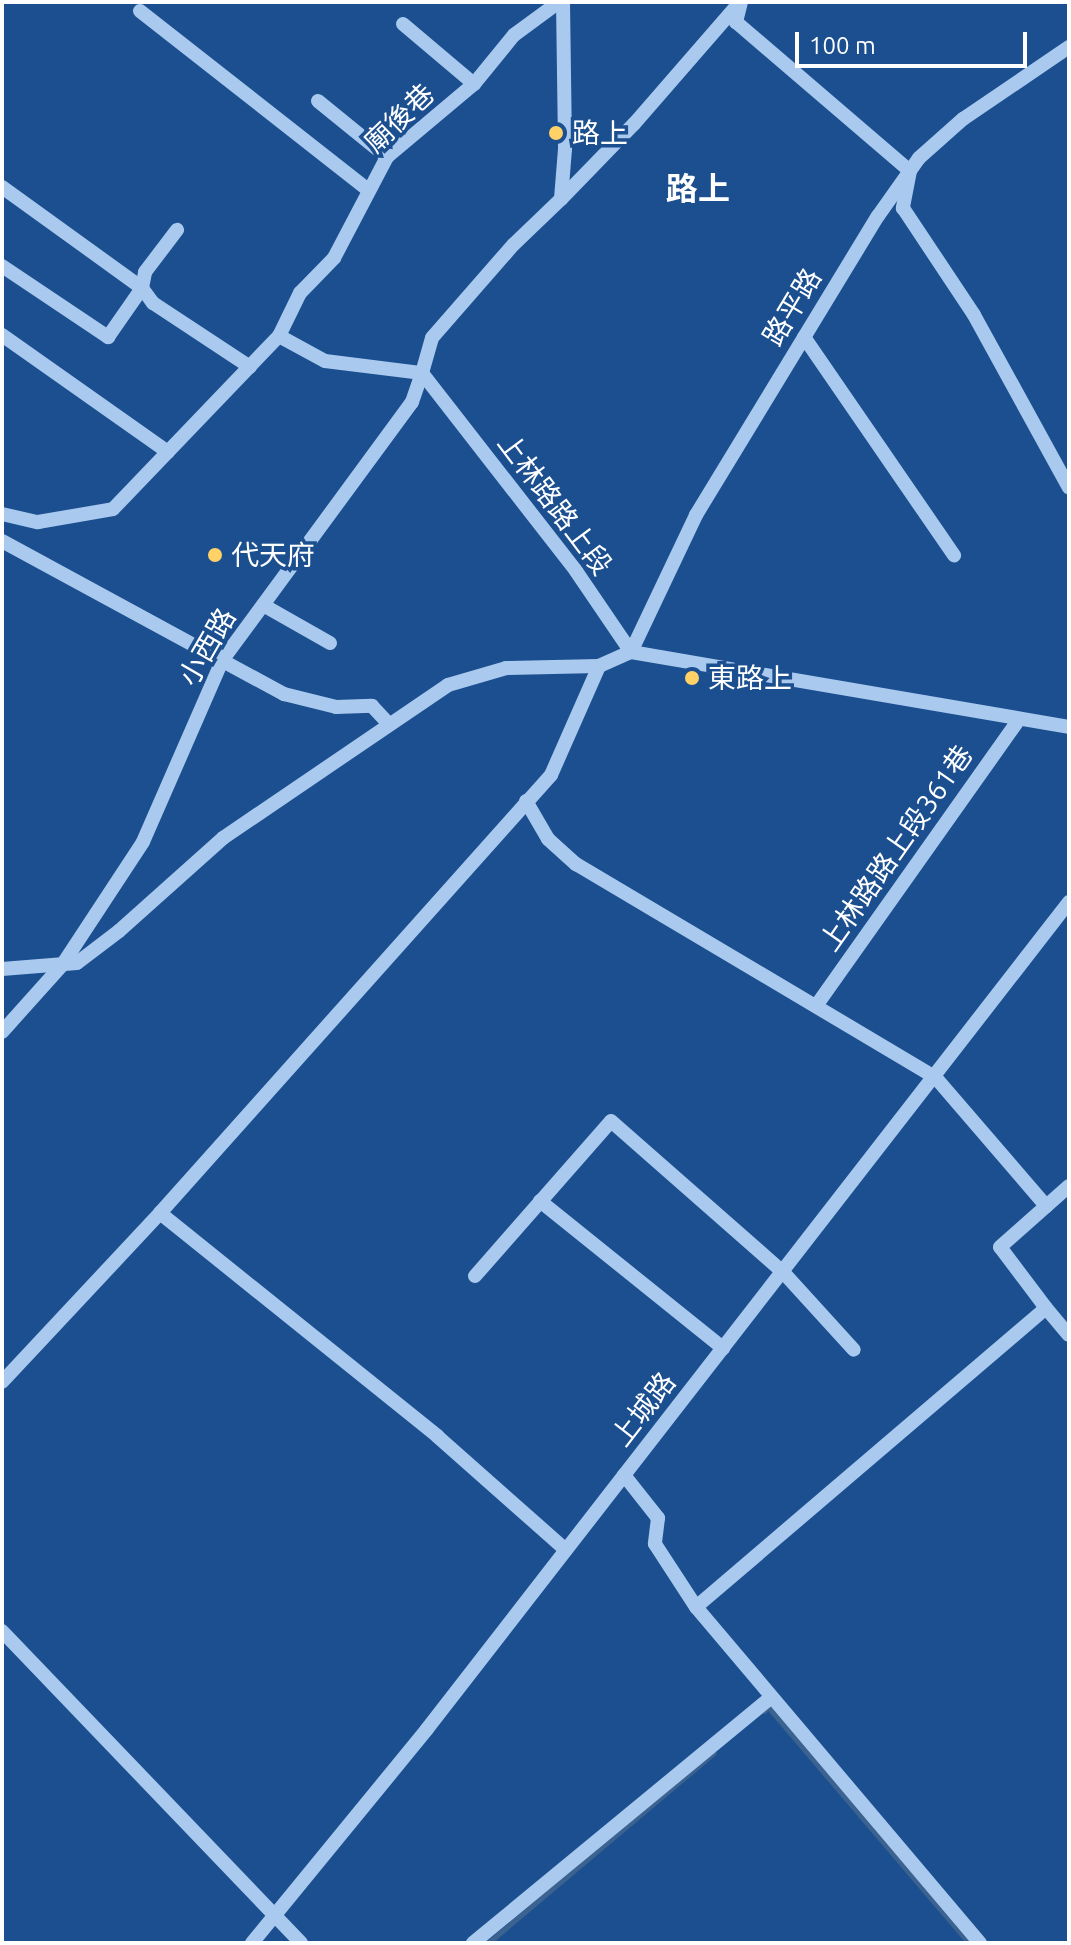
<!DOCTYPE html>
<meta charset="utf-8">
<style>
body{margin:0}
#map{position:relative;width:1071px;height:1945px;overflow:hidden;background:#1b4f8f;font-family:Ubuntu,"Noto Sans TC",sans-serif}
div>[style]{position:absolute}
.stream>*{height:5px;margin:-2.5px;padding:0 2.5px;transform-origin:2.5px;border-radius:2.5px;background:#3c6290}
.minor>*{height:14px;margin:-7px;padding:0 7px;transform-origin:7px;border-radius:7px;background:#a9c9ee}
.dots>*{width:22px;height:22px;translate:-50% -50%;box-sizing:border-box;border:4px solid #1b4f8f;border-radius:50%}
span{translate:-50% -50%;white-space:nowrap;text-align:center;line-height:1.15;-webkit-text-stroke:7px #1b4f8f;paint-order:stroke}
.street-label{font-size:28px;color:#fff}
.poi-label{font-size:28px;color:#fff}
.left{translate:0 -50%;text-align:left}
.quarter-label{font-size:32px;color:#fff;font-weight:700}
.frame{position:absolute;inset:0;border:4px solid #fff;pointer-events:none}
.scale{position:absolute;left:795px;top:32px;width:232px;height:36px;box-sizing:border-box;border:4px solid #fff;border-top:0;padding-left:10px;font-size:24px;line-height:28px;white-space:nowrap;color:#fff;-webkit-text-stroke:6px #1b4f8f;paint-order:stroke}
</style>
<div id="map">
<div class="stream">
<i style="left:764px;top:1711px;width:6px;rotate:-45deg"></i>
<i style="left:768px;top:1707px;width:310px;rotate:49.6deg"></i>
<i style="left:488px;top:1943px;width:295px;rotate:-40.1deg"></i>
</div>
<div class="minor">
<i style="left:563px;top:2px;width:147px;rotate:89.2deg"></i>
<i style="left:565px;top:149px;width:50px;rotate:94.6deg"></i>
<i style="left:561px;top:199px;width:66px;rotate:136.2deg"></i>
<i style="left:513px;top:245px;width:123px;rotate:131.1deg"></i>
<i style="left:432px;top:338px;width:36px;rotate:106deg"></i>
<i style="left:422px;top:373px;width:251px;rotate:52.1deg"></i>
<i style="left:576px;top:571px;width:98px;rotate:55.8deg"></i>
<i style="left:631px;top:652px;width:444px;rotate:9.7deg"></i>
<i style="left:741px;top:2px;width:21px;rotate:104deg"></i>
<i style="left:736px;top:22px;width:229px;rotate:40.6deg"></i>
<i style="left:910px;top:171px;width:38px;rotate:101deg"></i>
<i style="left:903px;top:208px;width:128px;rotate:56.4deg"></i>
<i style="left:974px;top:315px;width:197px;rotate:61.2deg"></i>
<i style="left:140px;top:11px;width:290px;rotate:38.1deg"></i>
<i style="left:403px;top:24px;width:93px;rotate:40.2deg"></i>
<i style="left:318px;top:101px;width:89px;rotate:39.1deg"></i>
<i style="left:2px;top:187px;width:173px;rotate:35.8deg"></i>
<i style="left:142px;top:288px;width:19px;rotate:54deg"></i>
<i style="left:153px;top:303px;width:116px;rotate:33.4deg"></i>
<i style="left:561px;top:199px;width:105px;rotate:-45.8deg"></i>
<i style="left:634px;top:124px;width:162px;rotate:-49deg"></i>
<i style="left:2px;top:266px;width:128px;rotate:33.8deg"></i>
<i style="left:108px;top:337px;width:60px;rotate:-55.2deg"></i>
<i style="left:142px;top:288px;width:16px;rotate:-79deg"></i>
<i style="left:145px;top:272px;width:53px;rotate:-52.7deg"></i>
<i style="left:2px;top:335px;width:203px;rotate:35.2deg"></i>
<i style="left:279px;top:336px;width:48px;rotate:-64deg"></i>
<i style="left:300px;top:293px;width:49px;rotate:-45.8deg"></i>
<i style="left:334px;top:258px;width:114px;rotate:-62.3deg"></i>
<i style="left:387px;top:157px;width:114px;rotate:-40deg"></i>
<i style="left:474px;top:84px;width:63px;rotate:-50.8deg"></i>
<i style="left:514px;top:35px;width:56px;rotate:-36.3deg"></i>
<i style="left:804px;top:337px;width:265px;rotate:55.5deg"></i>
<i style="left:2px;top:514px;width:37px;rotate:13deg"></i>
<i style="left:38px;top:522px;width:76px;rotate:-9.8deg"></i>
<i style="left:113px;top:509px;width:240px;rotate:-46.2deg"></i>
<i style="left:279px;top:336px;width:52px;rotate:28.5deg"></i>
<i style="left:325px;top:361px;width:98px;rotate:7.1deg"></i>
<i style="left:422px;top:373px;width:31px;rotate:109deg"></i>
<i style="left:412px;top:402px;width:321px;rotate:126.3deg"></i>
<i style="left:222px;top:661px;width:197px;rotate:113.6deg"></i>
<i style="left:143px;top:842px;width:146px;rotate:123.3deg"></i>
<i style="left:63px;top:964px;width:91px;rotate:131.9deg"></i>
<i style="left:2px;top:541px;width:321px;rotate:28.5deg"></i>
<i style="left:284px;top:694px;width:54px;rotate:14deg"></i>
<i style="left:336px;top:707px;width:36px;rotate:-2deg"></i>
<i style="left:372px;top:706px;width:23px;rotate:47deg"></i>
<i style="left:263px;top:605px;width:77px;rotate:29.6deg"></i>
<i style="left:631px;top:652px;width:152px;rotate:-64.6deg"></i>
<i style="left:696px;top:515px;width:350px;rotate:-58.7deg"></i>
<i style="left:878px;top:216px;width:71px;rotate:-54.7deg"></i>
<i style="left:919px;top:158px;width:59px;rotate:-41.6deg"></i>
<i style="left:963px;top:119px;width:128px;rotate:-34.2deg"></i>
<i style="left:526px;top:801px;width:44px;rotate:59.9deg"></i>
<i style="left:548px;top:839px;width:38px;rotate:42deg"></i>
<i style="left:576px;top:864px;width:419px;rotate:30.7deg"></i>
<i style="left:936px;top:1078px;width:169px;rotate:49.3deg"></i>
<i style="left:2px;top:969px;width:75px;rotate:-4.6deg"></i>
<i style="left:77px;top:963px;width:53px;rotate:-37.3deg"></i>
<i style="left:119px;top:931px;width:140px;rotate:-41.8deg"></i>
<i style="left:223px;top:838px;width:272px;rotate:-34.2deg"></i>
<i style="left:448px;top:685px;width:60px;rotate:-16.3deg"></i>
<i style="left:506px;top:668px;width:93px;rotate:-1.2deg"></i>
<i style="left:599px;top:666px;width:35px;rotate:-24deg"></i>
<i style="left:816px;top:1006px;width:352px;rotate:-54.7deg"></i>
<i style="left:540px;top:1201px;width:235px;rotate:38.8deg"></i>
<i style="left:160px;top:1213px;width:356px;rotate:38.8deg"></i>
<i style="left:437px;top:1436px;width:172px;rotate:41.5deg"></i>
<i style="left:475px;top:1276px;width:206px;rotate:-48.7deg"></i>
<i style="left:611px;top:1121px;width:229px;rotate:41.3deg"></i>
<i style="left:783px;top:1272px;width:105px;rotate:47.7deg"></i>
<i style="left:1046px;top:1308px;width:35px;rotate:50deg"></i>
<i style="left:2px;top:1382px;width:231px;rotate:-46.9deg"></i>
<i style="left:160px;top:1213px;width:587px;rotate:-48.24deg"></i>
<i style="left:551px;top:775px;width:119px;rotate:-66.2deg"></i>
<i style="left:624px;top:1475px;width:55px;rotate:51.7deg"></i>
<i style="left:658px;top:1518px;width:26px;rotate:97deg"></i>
<i style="left:655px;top:1544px;width:75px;rotate:56.9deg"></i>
<i style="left:696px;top:1607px;width:440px;rotate:49.8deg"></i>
<i style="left:696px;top:1607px;width:460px;rotate:-40.5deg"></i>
<i style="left:1046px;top:1308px;width:76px;rotate:-127deg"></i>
<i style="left:1000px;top:1247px;width:92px;rotate:-41.5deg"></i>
<i style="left:2px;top:1631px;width:432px;rotate:46.2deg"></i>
<i style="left:252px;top:1943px;width:276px;rotate:-50.7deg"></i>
<i style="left:427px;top:1729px;width:1047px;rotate:-52.18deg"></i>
<i style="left:473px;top:1943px;width:386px;rotate:-39.5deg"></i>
</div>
<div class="dots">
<i style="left:556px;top:133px;background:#ffd166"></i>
<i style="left:215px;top:555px;background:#ffd166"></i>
<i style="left:692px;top:678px;background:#ffd166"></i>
</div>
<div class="street-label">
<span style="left:399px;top:118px;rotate:-44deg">廟後巷</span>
<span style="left:792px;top:307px;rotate:-59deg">路平路</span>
<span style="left:555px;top:504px;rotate:53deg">上林路路上段</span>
<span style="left:207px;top:647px;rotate:-60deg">小西路</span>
<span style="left:896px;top:848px;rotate:-55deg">上林路路上段361巷</span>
<span style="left:643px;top:1409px;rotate:-52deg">上城路</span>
</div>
<div class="poi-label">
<span class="left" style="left:572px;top:133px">路上</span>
<span class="left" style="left:231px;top:555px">代天府</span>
<span class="left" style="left:708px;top:678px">東路上</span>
</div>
<div class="quarter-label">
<span style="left:698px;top:188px">路上</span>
</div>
<div class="frame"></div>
<div class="scale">100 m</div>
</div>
